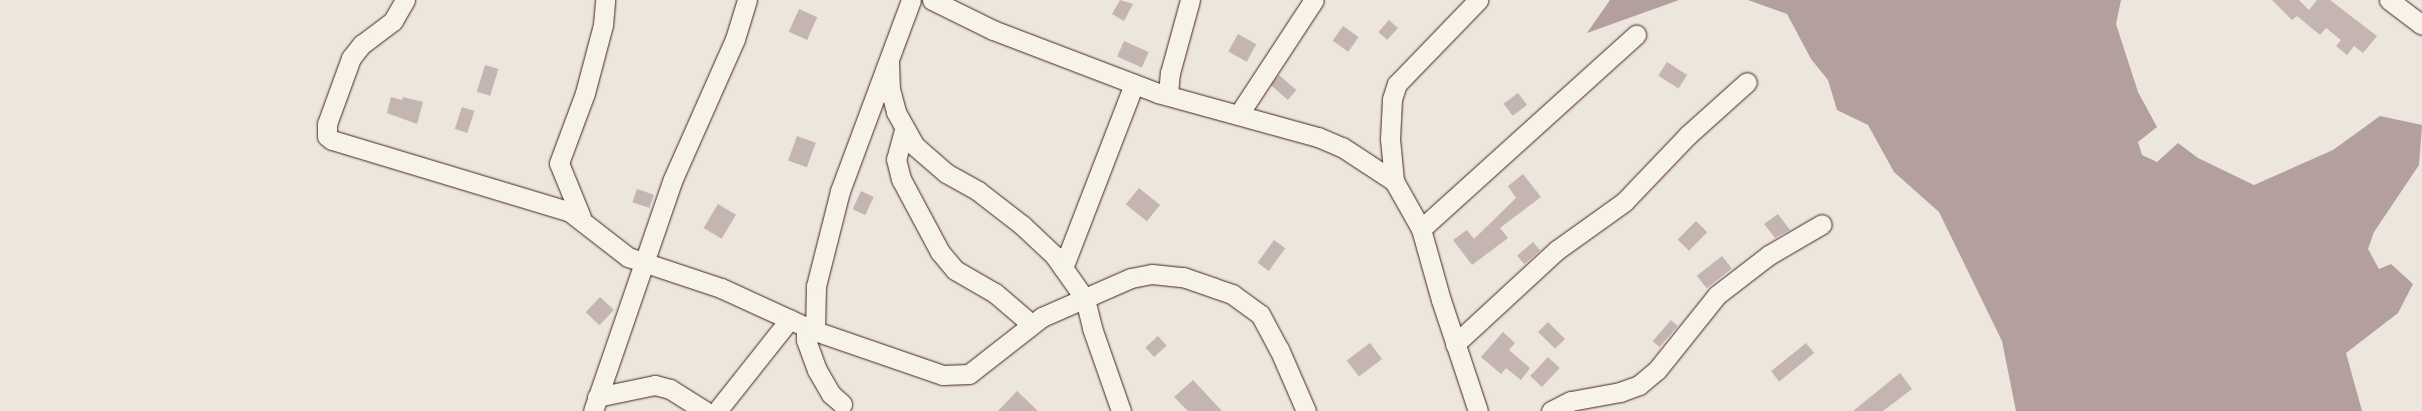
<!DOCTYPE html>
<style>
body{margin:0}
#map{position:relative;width:2422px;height:411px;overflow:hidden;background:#ece6dd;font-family:Delius,sans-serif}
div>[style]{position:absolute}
.water>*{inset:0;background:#b39f9d}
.building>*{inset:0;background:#c4b5b0;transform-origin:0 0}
.roads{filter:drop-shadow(0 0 1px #4a1f2b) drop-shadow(0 0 1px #4a1f2b)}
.street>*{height:19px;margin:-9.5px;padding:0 9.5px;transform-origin:9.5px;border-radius:9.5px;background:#f7f3e8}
span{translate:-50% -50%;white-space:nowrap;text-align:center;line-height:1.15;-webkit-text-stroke:5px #f7f3e8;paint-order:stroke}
</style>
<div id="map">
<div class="water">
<i style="clip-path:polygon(1610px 0,1679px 0,1587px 33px)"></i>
<i style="clip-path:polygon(1748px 0,2121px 0,2116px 24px,2138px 92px,2157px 127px,2138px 142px,2142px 155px,2157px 162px,2178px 143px,2198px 158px,2254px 185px,2333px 150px,2380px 116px,2422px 125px,2419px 165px,2374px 232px,2368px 249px,2379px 269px,2391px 264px,2413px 284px,2398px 313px,2346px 353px,2362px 411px,2016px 411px,2002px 341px,1939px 212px,1894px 172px,1868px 125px,1837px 110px,1828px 80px,1811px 59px,1787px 14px)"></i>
</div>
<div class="building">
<i style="clip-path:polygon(1120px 0,1133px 4px,1124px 21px,1112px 14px)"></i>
<i style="clip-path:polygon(2272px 0,2299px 0,2309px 10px,2317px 0,2330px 0,2377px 36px,2363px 53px,2354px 46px,2347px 55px,2336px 46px,2341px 40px,2326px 28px,2320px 35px,2297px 16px,2292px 20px)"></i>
<i style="left:799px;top:9px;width:20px;height:25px;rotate:24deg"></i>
<i style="left:1389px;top:20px;width:12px;height:16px;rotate:42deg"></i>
<i style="left:1343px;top:26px;width:19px;height:18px;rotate:35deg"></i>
<i style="left:1238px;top:34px;width:21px;height:20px;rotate:29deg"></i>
<i style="left:1124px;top:41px;width:27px;height:17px;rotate:24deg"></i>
<i style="left:1667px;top:62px;width:24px;height:16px;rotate:33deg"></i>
<i style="left:485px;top:65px;width:14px;height:28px;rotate:17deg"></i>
<i style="left:1279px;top:75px;width:23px;height:13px;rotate:41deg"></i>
<i style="left:1518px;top:93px;width:15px;height:18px;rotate:53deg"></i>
<i style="clip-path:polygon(391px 97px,402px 100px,403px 97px,423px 102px,417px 124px,387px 113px)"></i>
<i style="left:462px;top:107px;width:13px;height:23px;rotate:18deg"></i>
<i style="left:797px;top:136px;width:20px;height:26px;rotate:20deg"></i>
<i style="clip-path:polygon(1523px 174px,1541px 197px,1500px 228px,1508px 238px,1472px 265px,1453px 240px,1467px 230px,1474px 239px,1516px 198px,1508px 186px)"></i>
<i style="left:1139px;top:188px;width:27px;height:21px;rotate:39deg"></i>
<i style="left:637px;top:189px;width:18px;height:14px;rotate:19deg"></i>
<i style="left:861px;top:191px;width:14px;height:20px;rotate:25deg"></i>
<i style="left:718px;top:204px;width:21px;height:28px;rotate:31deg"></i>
<i style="clip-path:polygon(1778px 214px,1790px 230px,1775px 238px,1764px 224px)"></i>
<i style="left:1696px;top:221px;width:16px;height:26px;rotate:45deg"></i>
<i style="left:1274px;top:240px;width:14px;height:28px;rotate:36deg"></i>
<i style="left:1533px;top:242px;width:11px;height:21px;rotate:49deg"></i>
<i style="left:1722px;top:256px;width:16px;height:32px;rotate:52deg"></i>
<i style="left:600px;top:297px;width:19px;height:21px;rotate:43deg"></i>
<i style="left:1671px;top:320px;width:9px;height:28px;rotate:41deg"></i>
<i style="left:1548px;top:322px;width:24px;height:14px;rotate:45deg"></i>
<i style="clip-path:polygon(1503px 332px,1515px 343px,1509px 350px,1530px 368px,1521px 380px,1506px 368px,1501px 374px,1481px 357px)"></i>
<i style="left:1158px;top:336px;width:13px;height:17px;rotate:48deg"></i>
<i style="left:1370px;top:343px;width:20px;height:29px;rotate:53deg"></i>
<i style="left:1806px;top:343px;width:13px;height:45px;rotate:51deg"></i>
<i style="left:1548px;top:357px;width:16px;height:26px;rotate:43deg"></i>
<i style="clip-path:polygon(1900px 373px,1912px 389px,1883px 411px,1853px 411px)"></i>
<i style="clip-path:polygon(1193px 380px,1222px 411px,1188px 411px,1174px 397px)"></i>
<i style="clip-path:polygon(1017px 391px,1038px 411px,998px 411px)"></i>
</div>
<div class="roads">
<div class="street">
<i style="left:405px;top:0;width:24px;rotate:120deg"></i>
<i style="left:393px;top:21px;width:39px;rotate:143deg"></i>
<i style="left:362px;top:44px;width:18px;rotate:128deg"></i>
<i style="left:351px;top:58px;width:70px;rotate:110deg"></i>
<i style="left:327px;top:124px;width:12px;rotate:90deg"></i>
<i style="left:327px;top:136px;width:6px;rotate:39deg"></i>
<i style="left:332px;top:140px;width:249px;rotate:16.8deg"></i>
<i style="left:570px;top:212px;width:73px;rotate:37.8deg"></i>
<i style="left:628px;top:257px;width:98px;rotate:18.4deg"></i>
<i style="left:721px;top:288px;width:103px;rotate:24.6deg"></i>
<i style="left:815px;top:331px;width:135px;rotate:19deg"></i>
<i style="left:943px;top:375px;width:26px;rotate:-2deg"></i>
<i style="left:969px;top:374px;width:93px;rotate:-38deg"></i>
<i style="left:1042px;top:317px;width:97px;rotate:-23.7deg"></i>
<i style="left:1131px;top:278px;width:21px;rotate:-11deg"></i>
<i style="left:1152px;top:274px;width:31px;rotate:6deg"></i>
<i style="left:1183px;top:277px;width:52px;rotate:19.1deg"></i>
<i style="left:1232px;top:294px;width:34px;rotate:36deg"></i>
<i style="left:1260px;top:314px;width:40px;rotate:62deg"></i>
<i style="left:1279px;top:349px;width:68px;rotate:66.5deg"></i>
<i style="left:932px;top:0;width:68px;rotate:26.2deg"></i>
<i style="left:993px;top:30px;width:177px;rotate:20.9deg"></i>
<i style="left:1158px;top:93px;width:166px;rotate:15.4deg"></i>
<i style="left:1318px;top:137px;width:26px;rotate:23deg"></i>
<i style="left:1342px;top:147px;width:62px;rotate:33.2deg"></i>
<i style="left:1394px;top:181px;width:55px;rotate:60.6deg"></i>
<i style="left:1421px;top:229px;width:74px;rotate:74.3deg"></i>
<i style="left:1441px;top:300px;width:117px;rotate:71.6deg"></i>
<i style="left:2389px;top:0;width:41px;rotate:37.1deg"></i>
<i style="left:889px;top:62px;width:27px;rotate:88deg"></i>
<i style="left:890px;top:89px;width:24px;rotate:75deg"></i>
<i style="left:896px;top:112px;width:39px;rotate:61deg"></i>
<i style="left:915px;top:146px;width:41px;rotate:41.1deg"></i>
<i style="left:946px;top:173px;width:37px;rotate:29deg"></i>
<i style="left:978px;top:191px;width:56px;rotate:37.7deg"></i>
<i style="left:1022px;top:225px;width:44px;rotate:43.2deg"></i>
<i style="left:1054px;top:255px;width:54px;rotate:54.8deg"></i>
<i style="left:1085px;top:299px;width:30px;rotate:76deg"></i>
<i style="left:1092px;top:328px;width:88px;rotate:70.7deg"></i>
<i style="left:1168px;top:94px;width:21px;rotate:-85deg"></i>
<i style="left:1170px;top:73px;width:76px;rotate:-74.7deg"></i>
<i style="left:1239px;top:114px;width:136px;rotate:-56.7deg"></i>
<i style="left:904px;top:130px;width:30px;rotate:105deg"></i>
<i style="left:896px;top:159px;width:21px;rotate:76deg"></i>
<i style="left:901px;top:179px;width:83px;rotate:61.9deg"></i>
<i style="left:940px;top:252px;width:23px;rotate:50deg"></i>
<i style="left:955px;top:270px;width:46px;rotate:29.9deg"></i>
<i style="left:995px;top:293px;width:48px;rotate:40.7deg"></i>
<i style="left:1394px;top:181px;width:42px;rotate:-95.4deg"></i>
<i style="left:1390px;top:139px;width:40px;rotate:-87.1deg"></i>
<i style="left:1392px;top:99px;width:16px;rotate:-72deg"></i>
<i style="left:1397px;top:84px;width:117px;rotate:-46deg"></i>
<i style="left:581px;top:217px;width:58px;rotate:-112.2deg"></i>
<i style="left:559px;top:163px;width:75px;rotate:-69.6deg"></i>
<i style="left:585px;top:93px;width:70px;rotate:-75.2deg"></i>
<i style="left:603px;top:25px;width:25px;rotate:-85deg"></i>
<i style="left:1421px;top:229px;width:290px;rotate:-42.1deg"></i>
<i style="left:1063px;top:268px;width:197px;rotate:-68.9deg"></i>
<i style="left:806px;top:326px;width:14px;rotate:90deg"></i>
<i style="left:806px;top:340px;width:32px;rotate:70deg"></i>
<i style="left:817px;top:370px;width:28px;rotate:60deg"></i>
<i style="left:831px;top:394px;width:15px;rotate:42deg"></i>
<i style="left:815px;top:331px;width:45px;rotate:-88.7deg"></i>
<i style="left:816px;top:286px;width:98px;rotate:-75.8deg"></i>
<i style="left:840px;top:191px;width:204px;rotate:-69.6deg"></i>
<i style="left:1455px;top:344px;width:139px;rotate:-42.7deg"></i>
<i style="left:1557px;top:250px;width:82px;rotate:-35.6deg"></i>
<i style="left:1624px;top:202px;width:93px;rotate:-46.3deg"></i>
<i style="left:1688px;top:135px;width:79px;rotate:-41.9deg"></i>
<i style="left:597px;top:397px;width:59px;rotate:-11.7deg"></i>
<i style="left:655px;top:385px;width:16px;rotate:15deg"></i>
<i style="left:670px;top:389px;width:41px;rotate:32.2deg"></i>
<i style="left:593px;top:411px;width:245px;rotate:-71deg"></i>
<i style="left:673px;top:179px;width:153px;rotate:-66.1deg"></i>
<i style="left:735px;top:39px;width:41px;rotate:-72.9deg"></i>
<i style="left:717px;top:411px;width:117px;rotate:-51.6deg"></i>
<i style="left:1551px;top:411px;width:22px;rotate:-27deg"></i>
<i style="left:1571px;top:401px;width:50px;rotate:-10.4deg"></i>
<i style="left:1620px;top:392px;width:20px;rotate:-20deg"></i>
<i style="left:1639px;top:385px;width:23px;rotate:-40deg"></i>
<i style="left:1657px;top:370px;width:96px;rotate:-51.3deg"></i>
<i style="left:1717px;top:295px;width:66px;rotate:-37.6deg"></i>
<i style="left:1769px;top:255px;width:61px;rotate:-30.3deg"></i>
</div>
</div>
</div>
